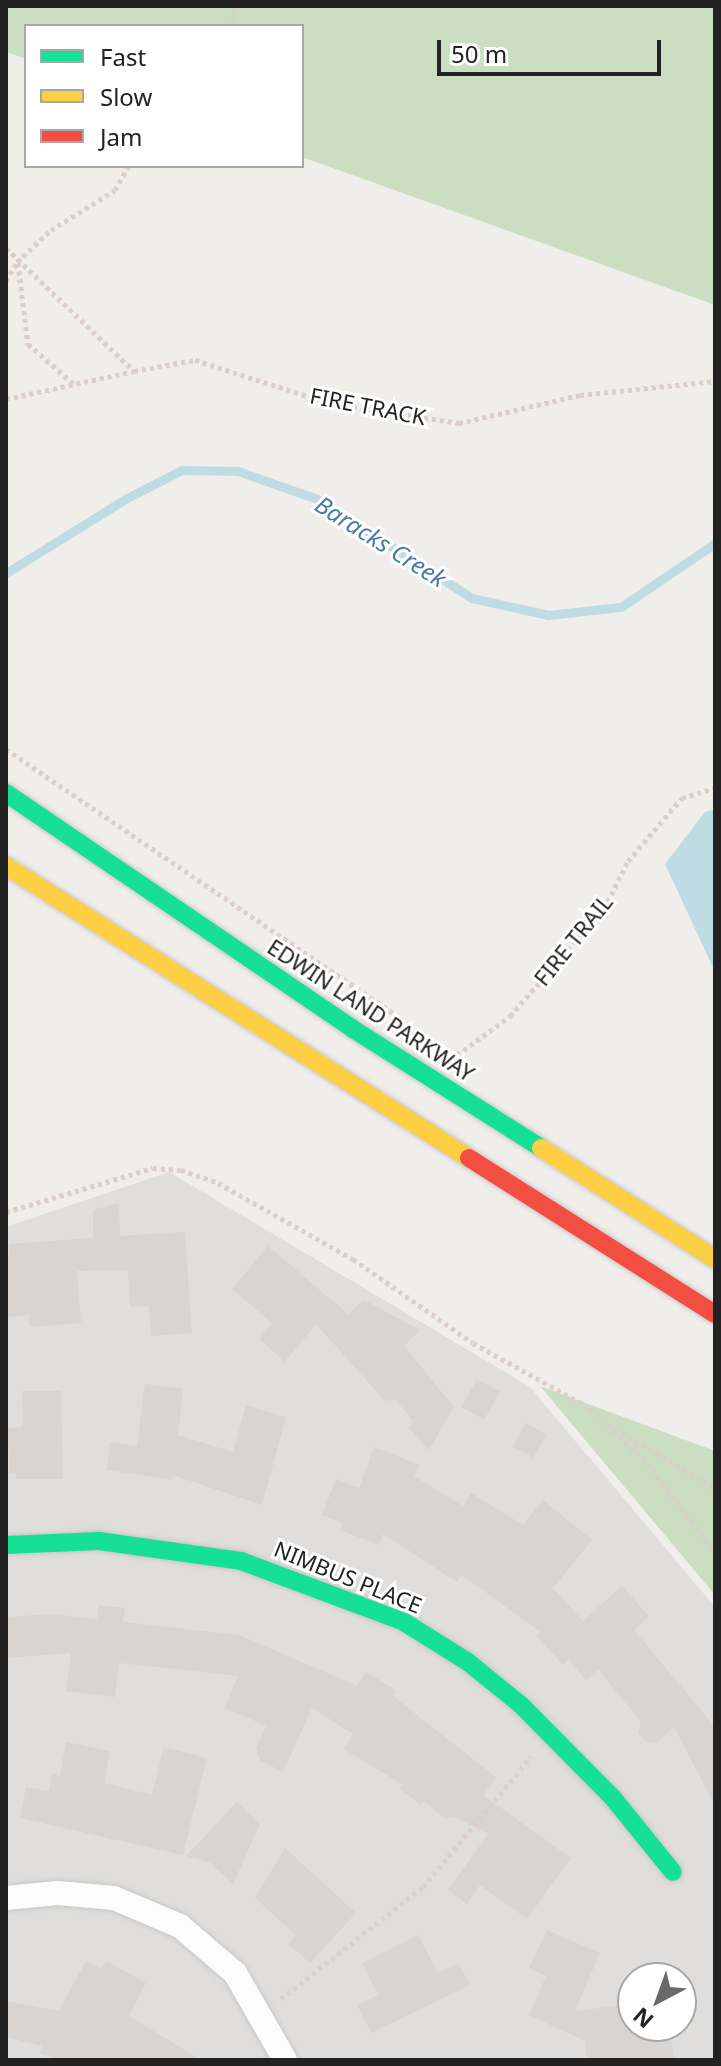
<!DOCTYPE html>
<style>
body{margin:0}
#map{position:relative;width:721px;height:2066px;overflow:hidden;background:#f0eeeb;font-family:"Noto Sans",sans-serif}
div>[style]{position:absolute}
.residential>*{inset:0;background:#dfdedc}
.forest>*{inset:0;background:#cbdec1}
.water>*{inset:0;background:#bfdbe3}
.stream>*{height:9px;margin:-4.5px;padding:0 4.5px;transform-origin:4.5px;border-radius:4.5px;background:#bfdbe3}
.building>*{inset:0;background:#d7d4d2;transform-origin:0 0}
.path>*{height:5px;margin-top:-2.5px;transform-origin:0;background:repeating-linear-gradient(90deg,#dccecd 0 4px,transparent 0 8px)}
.roads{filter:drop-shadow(0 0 2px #c9c8c7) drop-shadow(0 0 2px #c9c8c7)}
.street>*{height:24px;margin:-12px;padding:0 12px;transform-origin:12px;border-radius:12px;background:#fdfcfc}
.fast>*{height:18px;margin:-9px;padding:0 9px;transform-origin:9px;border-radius:9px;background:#16e098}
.slow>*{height:18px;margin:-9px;padding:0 9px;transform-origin:9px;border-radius:9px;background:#ffcf43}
.jam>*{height:18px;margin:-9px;padding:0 9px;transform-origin:9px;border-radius:9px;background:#f24e42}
span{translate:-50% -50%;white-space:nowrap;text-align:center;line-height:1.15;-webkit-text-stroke:6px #fff;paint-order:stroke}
.street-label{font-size:22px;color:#222}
.water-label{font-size:24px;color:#4a7aab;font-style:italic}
.frame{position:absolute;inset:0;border:8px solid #222;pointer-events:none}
.legend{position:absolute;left:24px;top:24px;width:280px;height:144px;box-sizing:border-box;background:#fff;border:2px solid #a7a7a7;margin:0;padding:10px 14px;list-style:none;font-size:24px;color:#222}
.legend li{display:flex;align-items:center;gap:16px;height:40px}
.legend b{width:40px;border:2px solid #a7a7a7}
.north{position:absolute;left:617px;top:1962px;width:80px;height:80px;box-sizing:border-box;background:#fff;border:2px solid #a7a7a7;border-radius:50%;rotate:221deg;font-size:22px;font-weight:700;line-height:32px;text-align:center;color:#222}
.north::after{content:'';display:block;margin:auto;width:28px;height:36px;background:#6a6968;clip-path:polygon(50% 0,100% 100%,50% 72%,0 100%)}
.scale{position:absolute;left:437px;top:40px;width:224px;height:36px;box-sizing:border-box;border:4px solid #222;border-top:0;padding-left:10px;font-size:24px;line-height:28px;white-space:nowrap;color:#222;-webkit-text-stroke:6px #fff;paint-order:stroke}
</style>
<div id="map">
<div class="residential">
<i style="clip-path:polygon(evenodd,169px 1172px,530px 1387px,715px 1607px,715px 2060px,6px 2060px,6px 1227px,169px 1172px,633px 1978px,681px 1978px,681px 2026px,633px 2026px,633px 1978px)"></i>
</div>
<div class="forest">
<i style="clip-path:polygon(6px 6px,715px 6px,715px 305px,302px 157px,302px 26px,26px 26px,26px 59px,6px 52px)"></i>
<i style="clip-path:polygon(540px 1386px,715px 1451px,715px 1595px)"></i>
</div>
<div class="water">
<i style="clip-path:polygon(715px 809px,715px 972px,665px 864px,705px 812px)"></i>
</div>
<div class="stream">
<i style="left:6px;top:573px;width:142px;rotate:-31.8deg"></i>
<i style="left:127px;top:498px;width:62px;rotate:-27deg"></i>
<i style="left:182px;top:470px;width:56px;rotate:1deg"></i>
<i style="left:238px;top:471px;width:84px;rotate:19.5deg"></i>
<i style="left:317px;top:499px;width:184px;rotate:32.6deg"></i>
<i style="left:472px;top:598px;width:78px;rotate:12.6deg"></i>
<i style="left:548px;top:615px;width:73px;rotate:-6.3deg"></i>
<i style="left:621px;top:607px;width:114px;rotate:-34.2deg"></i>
</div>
<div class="building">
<i style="clip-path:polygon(119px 1203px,120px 1236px,185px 1232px,192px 1333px,151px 1336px,149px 1306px,130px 1307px,128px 1270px,77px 1271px,81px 1323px,29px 1327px,29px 1315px,6px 1317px,9px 1244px,93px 1238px,93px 1210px)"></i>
<i style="clip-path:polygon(268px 1246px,348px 1314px,364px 1300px,420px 1330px,404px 1346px,454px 1407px,429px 1450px,409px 1428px,413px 1421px,395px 1399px,385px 1401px,316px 1324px,285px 1362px,259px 1339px,272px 1323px,232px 1289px)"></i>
<i style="left:477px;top:1379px;width:26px;height:32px;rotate:29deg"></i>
<i style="clip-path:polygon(145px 1384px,183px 1389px,178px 1435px,233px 1452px,246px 1405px,286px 1417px,262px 1505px,173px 1475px,172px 1480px,107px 1470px,110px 1442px,137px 1446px)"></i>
<i style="clip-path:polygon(22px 1391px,61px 1391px,63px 1479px,16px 1479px,16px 1474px,9px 1474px,8px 1428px,23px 1427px)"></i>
<i style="left:526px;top:1423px;width:23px;height:27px;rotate:29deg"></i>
<i style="clip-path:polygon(374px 1447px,420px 1465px,414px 1476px,463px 1506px,471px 1493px,523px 1525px,543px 1500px,592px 1540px,553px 1588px,583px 1621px,622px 1586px,649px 1616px,634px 1630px,715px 1727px,715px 1806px,674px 1727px,656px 1743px,646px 1742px,638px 1733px,641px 1722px,598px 1669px,586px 1680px,569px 1660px,563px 1665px,536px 1635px,540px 1632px,462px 1575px,457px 1582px,383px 1534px,379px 1545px,340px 1530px,343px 1523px,322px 1515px,336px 1479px,359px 1488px)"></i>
<i style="clip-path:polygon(99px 1605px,125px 1608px,123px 1622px,239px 1635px,357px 1686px,366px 1672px,396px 1690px,393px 1696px,497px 1778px,483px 1795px,571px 1858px,527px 1919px,480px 1885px,467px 1904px,448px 1890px,488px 1834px,455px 1817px,445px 1819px,424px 1801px,421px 1805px,400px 1789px,403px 1785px,344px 1749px,353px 1734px,312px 1708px,283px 1772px,260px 1760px,256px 1748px,266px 1726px,225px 1708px,238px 1676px,119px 1663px,115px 1697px,66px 1691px,71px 1653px,6px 1658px,6px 1617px,53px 1614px,97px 1619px)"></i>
<i style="clip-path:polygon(66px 1742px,110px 1751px,104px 1783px,152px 1795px,164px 1747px,207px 1758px,183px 1855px,20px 1818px,26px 1787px,49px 1791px,52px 1774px,60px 1776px)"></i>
<i style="clip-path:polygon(237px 1802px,260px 1824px,233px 1884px,209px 1862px,186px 1856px)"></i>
<i style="clip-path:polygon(285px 1848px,356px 1913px,310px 1963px,288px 1944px,296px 1935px,255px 1898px)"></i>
<i style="clip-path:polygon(547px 1930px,600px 1953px,575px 2011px,633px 2004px,633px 2026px,670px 2026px,674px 2060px,587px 2060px,585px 2041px,529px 2015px,546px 1976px,529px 1968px)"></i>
<i style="clip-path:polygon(418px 1935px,438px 1973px,459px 1963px,470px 1985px,371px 2033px,357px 2005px,378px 1995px,362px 1963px)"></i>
<i style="clip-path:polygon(86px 1961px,102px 1969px,106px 1961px,146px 1983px,129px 2016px,201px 2060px,62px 2060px,40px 2054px,42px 2046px,6px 2037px,6px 2001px,59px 2011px)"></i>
</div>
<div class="path">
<i style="left:232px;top:26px;width:20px;rotate:-81deg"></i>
<i style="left:6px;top:248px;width:178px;rotate:43.9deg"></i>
<i style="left:134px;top:371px;width:62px;rotate:-10.2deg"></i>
<i style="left:195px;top:360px;width:141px;rotate:17.8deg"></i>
<i style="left:329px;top:403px;width:132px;rotate:8.7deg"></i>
<i style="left:459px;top:423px;width:124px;rotate:-13deg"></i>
<i style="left:580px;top:395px;width:136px;rotate:-5.9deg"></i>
<i style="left:18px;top:263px;width:82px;rotate:83deg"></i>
<i style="left:28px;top:344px;width:61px;rotate:41deg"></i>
<i style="left:6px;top:281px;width:22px;rotate:-60deg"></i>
<i style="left:17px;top:262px;width:47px;rotate:-43.3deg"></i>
<i style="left:51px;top:230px;width:75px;rotate:-32deg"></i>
<i style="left:115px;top:190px;width:28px;rotate:-60deg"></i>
<i style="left:6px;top:399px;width:131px;rotate:-12.3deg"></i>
<i style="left:6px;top:749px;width:470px;rotate:34.3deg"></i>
<i style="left:457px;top:1055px;width:66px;rotate:-36.3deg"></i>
<i style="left:510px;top:1016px;width:142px;rotate:-48.7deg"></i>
<i style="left:604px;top:909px;width:54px;rotate:-63.4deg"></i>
<i style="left:628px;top:861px;width:83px;rotate:-49.4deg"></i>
<i style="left:682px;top:798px;width:34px;rotate:-17deg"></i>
<i style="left:6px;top:1212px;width:153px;rotate:-16.7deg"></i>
<i style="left:153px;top:1168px;width:28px;rotate:4deg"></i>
<i style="left:181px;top:1170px;width:39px;rotate:19deg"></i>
<i style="left:218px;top:1183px;width:155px;rotate:29.4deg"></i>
<i style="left:353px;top:1259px;width:146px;rotate:35deg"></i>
<i style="left:473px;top:1343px;width:134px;rotate:29.1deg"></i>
<i style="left:590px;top:1408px;width:79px;rotate:44deg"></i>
<i style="left:647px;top:1463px;width:113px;rotate:52.9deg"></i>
<i style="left:621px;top:1432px;width:110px;rotate:31.2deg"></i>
<i style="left:281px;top:1999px;width:181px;rotate:-38.3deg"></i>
<i style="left:423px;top:1887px;width:169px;rotate:-50.3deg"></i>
</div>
<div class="roads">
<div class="street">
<i style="left:6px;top:1898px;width:52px;rotate:-5.5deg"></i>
<i style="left:58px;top:1893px;width:56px;rotate:5.1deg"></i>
<i style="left:114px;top:1898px;width:72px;rotate:23deg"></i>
<i style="left:180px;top:1926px;width:72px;rotate:40.5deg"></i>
<i style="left:235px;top:1973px;width:100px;rotate:60.1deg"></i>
</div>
<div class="fast">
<i style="left:6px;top:793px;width:420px;rotate:34.2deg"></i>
<i style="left:353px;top:1029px;width:222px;rotate:32.3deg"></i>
<i style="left:6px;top:1545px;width:93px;rotate:-2.5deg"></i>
<i style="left:99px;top:1541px;width:143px;rotate:8deg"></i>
<i style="left:241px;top:1561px;width:174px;rotate:20.5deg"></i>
<i style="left:404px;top:1622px;width:75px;rotate:32deg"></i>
<i style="left:468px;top:1662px;width:68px;rotate:39.1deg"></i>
<i style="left:521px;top:1705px;width:131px;rotate:45.3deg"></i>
<i style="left:613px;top:1798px;width:95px;rotate:51deg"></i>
</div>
<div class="slow">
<i style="left:6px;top:866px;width:547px;rotate:32.24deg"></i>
<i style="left:541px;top:1148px;width:206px;rotate:32.5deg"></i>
</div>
<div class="jam">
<i style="left:469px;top:1158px;width:291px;rotate:32.4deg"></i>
</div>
</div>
<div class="street-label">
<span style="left:368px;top:406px;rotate:11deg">FIRE TRACK</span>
<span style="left:573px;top:940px;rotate:-51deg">FIRE TRAIL</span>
<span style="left:371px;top:1010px;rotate:33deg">EDWIN LAND PARKWAY</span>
<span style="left:348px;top:1577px;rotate:22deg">NIMBUS PLACE</span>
</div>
<div class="water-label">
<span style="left:381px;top:541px;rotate:32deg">Baracks Creek</span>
</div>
<div class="frame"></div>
<ul class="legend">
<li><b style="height:10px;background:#16e098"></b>Fast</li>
<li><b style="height:10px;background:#ffcf43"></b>Slow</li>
<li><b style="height:10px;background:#f24e42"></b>Jam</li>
</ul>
<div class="north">N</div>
<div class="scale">50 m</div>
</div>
